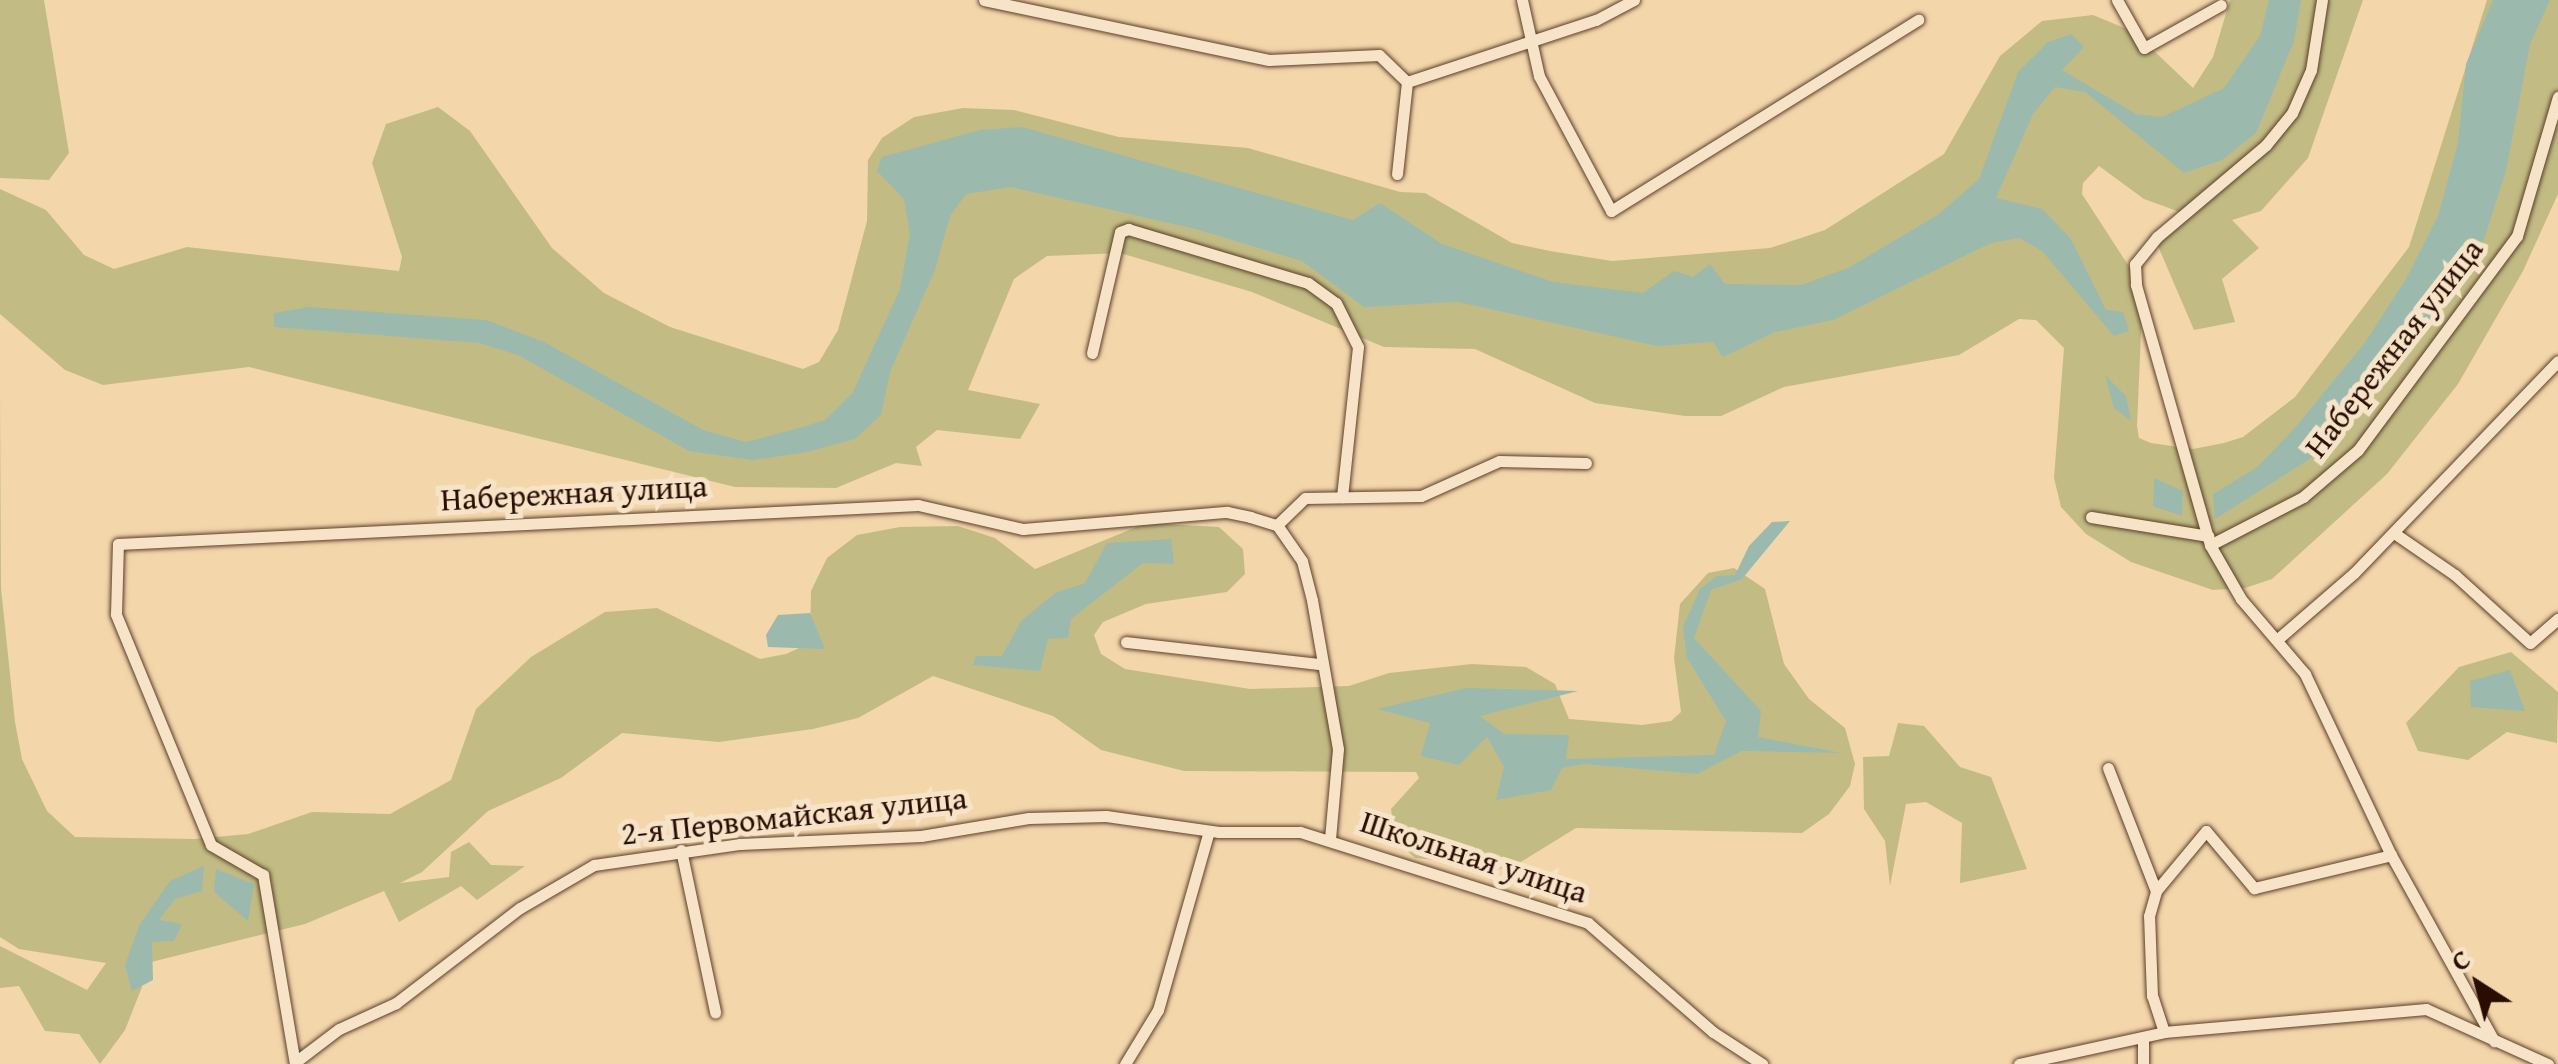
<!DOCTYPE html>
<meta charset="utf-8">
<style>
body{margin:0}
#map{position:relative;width:2558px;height:1064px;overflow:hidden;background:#f3d6aa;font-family:"Gentium Book Plus",serif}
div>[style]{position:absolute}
.green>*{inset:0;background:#c2bc84}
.water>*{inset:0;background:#9bb9ad}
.roads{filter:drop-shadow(0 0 2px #5c3f2a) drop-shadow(0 0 2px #5c3f2a)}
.street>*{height:11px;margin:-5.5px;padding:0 5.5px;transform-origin:5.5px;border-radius:5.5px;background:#f7e4c8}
span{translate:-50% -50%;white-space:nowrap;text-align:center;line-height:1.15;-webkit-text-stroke:10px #f7e4c8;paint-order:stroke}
.street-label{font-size:32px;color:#290d00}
.north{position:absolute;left:2428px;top:934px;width:100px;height:100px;-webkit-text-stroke:8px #f7e4c8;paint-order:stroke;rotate:324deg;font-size:28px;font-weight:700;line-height:40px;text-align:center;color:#290d00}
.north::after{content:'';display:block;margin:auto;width:35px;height:45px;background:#290d00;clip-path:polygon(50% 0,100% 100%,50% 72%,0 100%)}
</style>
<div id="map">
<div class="green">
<i style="clip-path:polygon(0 0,44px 0,69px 153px,49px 180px,0 178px)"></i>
<i style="clip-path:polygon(2230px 0,2363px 0,2308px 158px,2261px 211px,2232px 220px,2259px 248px,2222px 279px,2235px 322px,2194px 330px,2158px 246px,2188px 215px,2144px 199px,2099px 166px,2083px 183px,2082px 194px,2143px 288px,2137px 426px,2139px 438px,2151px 443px,2193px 449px,2224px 443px,2243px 437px,2295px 397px,2409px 247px,2487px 0,2558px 0,2558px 194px,2523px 271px,2458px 384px,2387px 474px,2272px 579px,2245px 588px,2213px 590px,2131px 562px,2086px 534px,2061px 507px,2054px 478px,2064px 348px,2036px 320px,2019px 319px,1959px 355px,1784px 387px,1721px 416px,1685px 416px,1595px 403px,1475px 349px,1384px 347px,1252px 292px,1120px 253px,1047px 256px,1014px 279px,968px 390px,1040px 404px,1020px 439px,937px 430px,916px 447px,922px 466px,896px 463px,836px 488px,735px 487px,249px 367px,103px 385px,65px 370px,0 314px,0 189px,46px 210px,84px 255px,114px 269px,187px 247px,399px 271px,402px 257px,372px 163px,386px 124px,438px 107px,470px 131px,552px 248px,604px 293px,670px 327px,803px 369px,819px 362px,838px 330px,867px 221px,868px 160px,882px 138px,914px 117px,963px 108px,1014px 110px,1119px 137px,1248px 148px,1400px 192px,1425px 193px,1512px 243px,1550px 251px,1612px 261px,1770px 248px,1825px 230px,1944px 154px,2000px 56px,2042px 21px,2093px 15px,2134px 32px,2193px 88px,2213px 57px)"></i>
<i style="clip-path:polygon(0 391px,1px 588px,15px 722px,22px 759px,47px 811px,75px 837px,194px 839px,248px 834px,312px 812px,390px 814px,451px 780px,476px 709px,531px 657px,605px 612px,657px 608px,760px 659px,786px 654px,810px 643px,811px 591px,827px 558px,857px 535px,900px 527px,958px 526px,995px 538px,1035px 569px,1146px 523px,1219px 527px,1243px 549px,1245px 574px,1227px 592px,1146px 604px,1103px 622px,1094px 635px,1101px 654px,1125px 669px,1250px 689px,1349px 686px,1389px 673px,1472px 664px,1526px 667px,1555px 684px,1569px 719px,1642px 725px,1671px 721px,1681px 712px,1674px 658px,1680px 604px,1708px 573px,1734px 568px,1765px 589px,1784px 664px,1809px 699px,1845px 728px,1855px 764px,1850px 786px,1829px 814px,1802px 833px,1576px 828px,1511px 868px,1468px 871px,1449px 861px,1415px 858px,1395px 839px,1391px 809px,1419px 778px,1416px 772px,1184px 771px,1101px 750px,1053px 716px,933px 676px,858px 718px,813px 729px,719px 742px,622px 733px,561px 778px,488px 811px,422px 872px,400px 883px,449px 877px,451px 852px,469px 842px,491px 865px,525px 866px,477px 900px,461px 886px,399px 922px,384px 891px,305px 924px,139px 965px,142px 987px,125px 1030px,100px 1064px,79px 1034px,45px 1031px,19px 986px,0 988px,0 946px,87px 990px,106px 963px,19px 949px,0 937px)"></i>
<i style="clip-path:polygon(2511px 652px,2558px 692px,2557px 743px,2507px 732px,2468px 760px,2418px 751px,2406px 723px,2459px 667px)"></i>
<i style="clip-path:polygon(1898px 723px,1924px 726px,1960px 767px,1991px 777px,2027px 869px,1960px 883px,1962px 823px,1926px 802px,1906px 804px,1890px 886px,1885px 841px,1864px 809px,1863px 757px,1889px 756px)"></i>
</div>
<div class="water">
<i style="clip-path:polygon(2269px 0,2301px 0,2294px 41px,2256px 133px,2222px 160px,2184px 173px,2085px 92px,2055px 87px,2033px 114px,1996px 198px,2042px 209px,2071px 239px,2106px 310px,2123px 312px,2129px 331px,2114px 336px,2042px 251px,2019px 238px,1991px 243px,1833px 320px,1775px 332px,1723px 357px,1713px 342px,1657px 346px,1458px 302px,1364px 307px,1302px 261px,1196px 229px,1011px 187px,966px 194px,950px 216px,935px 270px,890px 372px,881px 415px,855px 439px,807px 452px,753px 460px,689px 451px,518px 355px,479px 343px,274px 327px,274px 313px,309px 307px,486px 320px,544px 342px,703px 430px,746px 442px,799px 428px,825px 420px,853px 392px,900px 289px,910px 234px,904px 199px,877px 171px,882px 157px,980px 130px,1022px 127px,1353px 220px,1380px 203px,1442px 244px,1553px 282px,1643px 293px,1674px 271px,1693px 277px,1710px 264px,1725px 284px,1802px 285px,1850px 267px,1939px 214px,1979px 179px,2018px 72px,2048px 42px,2071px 34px,2084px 47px,2062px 70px,2136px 114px,2162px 117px,2224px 88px,2260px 36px)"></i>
<i style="clip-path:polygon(2493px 0,2550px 0,2530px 44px,2506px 171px,2484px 239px,2454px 296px,2321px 452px,2215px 519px,2213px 494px,2256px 468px,2293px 430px,2364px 344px,2406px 279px,2438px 216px,2458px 143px,2466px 64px)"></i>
<i style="clip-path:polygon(2105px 375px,2126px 396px,2131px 421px,2114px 408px)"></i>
<i style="clip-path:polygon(2154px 478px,2183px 491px,2182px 516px,2153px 506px)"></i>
<i style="clip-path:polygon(1790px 521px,1742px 579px,1711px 590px,1694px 638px,1761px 711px,1758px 737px,1841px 753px,1742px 751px,1697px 774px,1585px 764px,1562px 768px,1551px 790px,1496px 800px,1504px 767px,1487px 737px,1459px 765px,1421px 756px,1430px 723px,1377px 709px,1466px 688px,1578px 691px,1480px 716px,1504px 734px,1569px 735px,1566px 759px,1714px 755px,1726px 721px,1687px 658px,1683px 627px,1700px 589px,1717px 576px,1735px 575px,1749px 546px,1772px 522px)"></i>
<i style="clip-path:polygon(1171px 539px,1174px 564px,1143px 563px,1071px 619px,1068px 638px,1048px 639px,1040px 671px,973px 665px,976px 656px,1002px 656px,1021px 621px,1055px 593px,1085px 583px,1107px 543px)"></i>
<i style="clip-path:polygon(810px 613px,825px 649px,768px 647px,766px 635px,778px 615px)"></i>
<i style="clip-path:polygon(2510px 670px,2525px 711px,2471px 707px,2470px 681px)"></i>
<i style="clip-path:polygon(204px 866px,202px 891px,175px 899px,159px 920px,182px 924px,174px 941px,152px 942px,153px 980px,132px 991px,125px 965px,140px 924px,170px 881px)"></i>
<i style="clip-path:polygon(216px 869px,254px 884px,248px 921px,214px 892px)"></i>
</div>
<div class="roads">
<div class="street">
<i style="left:984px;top:0;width:291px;rotate:11.9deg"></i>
<i style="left:1269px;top:60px;width:110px;rotate:-2.6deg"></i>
<i style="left:1379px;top:55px;width:39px;rotate:44deg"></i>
<i style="left:1522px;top:0;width:78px;rotate:77.4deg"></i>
<i style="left:1539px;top:76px;width:153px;rotate:61.9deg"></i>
<i style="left:1611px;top:211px;width:362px;rotate:-31.9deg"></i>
<i style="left:2117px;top:0;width:55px;rotate:60.6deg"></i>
<i style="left:2144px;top:48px;width:88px;rotate:-29.2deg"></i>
<i style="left:2322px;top:0;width:71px;rotate:98.9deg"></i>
<i style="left:2311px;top:70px;width:47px;rotate:113.8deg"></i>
<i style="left:2292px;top:113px;width:41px;rotate:129.1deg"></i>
<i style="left:2266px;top:145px;width:143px;rotate:139.8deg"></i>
<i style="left:2157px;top:237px;width:35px;rotate:129deg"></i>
<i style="left:2135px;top:264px;width:21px;rotate:87deg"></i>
<i style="left:2136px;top:285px;width:270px;rotate:74.1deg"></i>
<i style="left:2210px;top:545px;width:62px;rotate:60.1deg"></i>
<i style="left:2241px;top:599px;width:99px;rotate:49.5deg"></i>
<i style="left:2305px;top:674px;width:200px;rotate:64.6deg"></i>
<i style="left:2391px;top:855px;width:213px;rotate:61deg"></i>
<i style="left:1397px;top:174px;width:93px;rotate:-83.8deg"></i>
<i style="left:1407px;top:82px;width:199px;rotate:-18.2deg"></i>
<i style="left:1596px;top:20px;width:43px;rotate:-27.8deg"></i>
<i style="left:1092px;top:353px;width:124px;rotate:-77deg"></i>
<i style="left:1120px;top:232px;width:9px;rotate:-21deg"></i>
<i style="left:1128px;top:229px;width:188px;rotate:16.7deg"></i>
<i style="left:1308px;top:283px;width:34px;rotate:36deg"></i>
<i style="left:1336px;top:303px;width:49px;rotate:63.4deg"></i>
<i style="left:1358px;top:347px;width:151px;rotate:96.1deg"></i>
<i style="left:2091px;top:517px;width:119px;rotate:9.2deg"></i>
<i style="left:1277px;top:525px;width:39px;rotate:-44deg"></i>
<i style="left:1305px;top:498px;width:116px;rotate:-1deg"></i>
<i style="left:1421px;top:496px;width:85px;rotate:-24.2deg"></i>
<i style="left:1499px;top:461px;width:87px;rotate:1.3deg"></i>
<i style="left:2394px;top:533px;width:74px;rotate:34.5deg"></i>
<i style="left:2455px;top:575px;width:101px;rotate:42.2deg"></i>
<i style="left:2530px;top:643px;width:37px;rotate:-41deg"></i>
<i style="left:2210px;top:545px;width:105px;rotate:-27.3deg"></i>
<i style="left:2303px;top:497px;width:72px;rotate:-40.5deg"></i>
<i style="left:2358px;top:450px;width:267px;rotate:-53.4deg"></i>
<i style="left:2517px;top:236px;width:145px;rotate:-73.6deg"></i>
<i style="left:2279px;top:638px;width:99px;rotate:-40.9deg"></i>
<i style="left:2354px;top:573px;width:294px;rotate:-46.1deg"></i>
<i style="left:1126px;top:642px;width:195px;rotate:6.5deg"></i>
<i style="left:2108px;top:768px;width:132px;rotate:68.7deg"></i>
<i style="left:681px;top:850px;width:166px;rotate:78.1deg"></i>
<i style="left:2164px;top:1032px;width:38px;rotate:-108deg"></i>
<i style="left:2152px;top:996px;width:80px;rotate:-92.1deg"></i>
<i style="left:2149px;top:916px;width:26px;rotate:-74deg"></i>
<i style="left:2156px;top:891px;width:78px;rotate:-50.2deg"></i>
<i style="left:2206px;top:831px;width:75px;rotate:49.9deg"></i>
<i style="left:2254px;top:888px;width:141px;rotate:-13.5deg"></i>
<i style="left:2143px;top:1037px;width:27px;rotate:90deg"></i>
<i style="left:298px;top:1060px;width:51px;rotate:-37.1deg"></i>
<i style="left:339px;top:1029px;width:63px;rotate:-24.5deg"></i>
<i style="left:396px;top:1003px;width:156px;rotate:-37.5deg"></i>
<i style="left:520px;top:908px;width:86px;rotate:-30.2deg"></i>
<i style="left:594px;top:865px;width:148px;rotate:-8.2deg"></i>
<i style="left:740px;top:844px;width:181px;rotate:-2.5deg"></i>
<i style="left:921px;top:836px;width:109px;rotate:-9.5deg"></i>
<i style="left:1029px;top:818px;width:77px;rotate:-1.5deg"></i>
<i style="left:1106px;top:816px;width:114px;rotate:8.1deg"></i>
<i style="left:1219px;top:832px;width:81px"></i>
<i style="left:1300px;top:832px;width:302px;rotate:17.5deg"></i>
<i style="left:1588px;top:923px;width:166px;rotate:41.1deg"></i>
<i style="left:1713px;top:1032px;width:59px;rotate:33.1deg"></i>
<i style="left:295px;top:1064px;width:192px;rotate:-99.6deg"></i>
<i style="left:263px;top:875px;width:60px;rotate:-150deg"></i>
<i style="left:211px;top:845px;width:250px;rotate:-112.4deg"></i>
<i style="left:116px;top:614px;width:70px;rotate:-88.4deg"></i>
<i style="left:118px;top:544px;width:801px;rotate:-2.79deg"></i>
<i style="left:918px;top:505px;width:108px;rotate:12.9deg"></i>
<i style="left:1023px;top:529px;width:205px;rotate:-4.8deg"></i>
<i style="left:1227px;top:512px;width:24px;rotate:12deg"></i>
<i style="left:1250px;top:517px;width:28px;rotate:17deg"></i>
<i style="left:1277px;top:525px;width:44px;rotate:55.2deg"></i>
<i style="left:1302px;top:561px;width:40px;rotate:75.6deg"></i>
<i style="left:1312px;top:600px;width:151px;rotate:80.1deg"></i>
<i style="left:1338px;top:749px;width:90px;rotate:95.1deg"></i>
<i style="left:1125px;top:1064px;width:63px;rotate:-58.6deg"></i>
<i style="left:1158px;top:1010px;width:186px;rotate:-74.1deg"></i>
<i style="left:2019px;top:1064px;width:148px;rotate:-12.4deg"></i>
<i style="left:2164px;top:1032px;width:263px;rotate:-5deg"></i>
<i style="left:2426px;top:1009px;width:134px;rotate:24.3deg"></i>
</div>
</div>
<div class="street-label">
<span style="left:2394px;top:348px;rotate:-52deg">Набережная улица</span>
<span style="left:574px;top:493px;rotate:-3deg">Набережная улица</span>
<span style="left:794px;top:816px;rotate:-6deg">2-я Первомайская улица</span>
<span style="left:1474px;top:857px;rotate:18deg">Школьная улица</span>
</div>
<div class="north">С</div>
</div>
